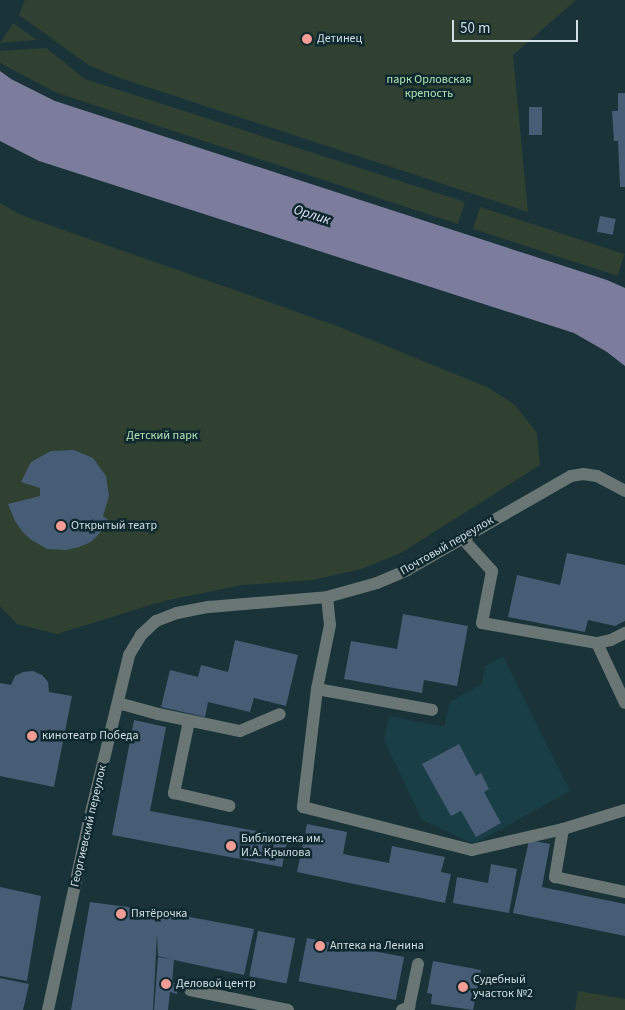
<!DOCTYPE html>
<meta charset="utf-8">
<style>
body{margin:0}
#map{position:relative;width:625px;height:1010px;overflow:hidden;background:#193339;font-family:"Source Sans 3",sans-serif}
div>[style]{position:absolute}
.built>*{inset:0;background:#1a3e46}
.green>*{inset:0;background:#304132;transform-origin:0 0}
.water>*{inset:0;background:#7c7d9d}
.building>*{inset:0;background:#465d75;transform-origin:0 0}
.minor>*{height:12px;margin:-6px;padding:0 6px;transform-origin:6px;border-radius:6px;background:#697673}
.dots>*{width:14px;height:14px;translate:-50% -50%;box-sizing:border-box;border:2px solid #0f292f;border-radius:50%}
span{translate:-50% -50%;white-space:nowrap;text-align:center;line-height:1.15;-webkit-text-stroke:5px #0f292f;paint-order:stroke}
.poi-label{font-size:12px;color:#d1dfe3}
.left{translate:0 -50%;text-align:left}
.park-label{font-size:12px;color:#b2e3b7}
.street-label{font-size:12px;color:#d1dfe3}
.water-label{font-size:14px;color:#e1e2f9;font-style:italic}
.scale{position:absolute;left:452px;top:20px;width:126px;height:22px;box-sizing:border-box;border:2px solid #d1dfe3;border-top:0;padding-left:6px;font-size:15px;line-height:18px;white-space:nowrap;color:#d1dfe3;-webkit-text-stroke:4px #0f292f;paint-order:stroke}
</style>
<div id="map">
<div class="built">
<i style="clip-path:polygon(503px 656px,570px 791px,474px 844px,422px 820px,384px 740px,389px 716px,444px 727px,450px 702px,482px 684px,485px 666px)"></i>
</div>
<div class="green">
<i style="clip-path:polygon(25px 0,576px 0,513px 55px,528px 212px,123px 79px,90px 66px,19px 15px)"></i>
<i style="clip-path:polygon(13px 23px,37px 40px,0 43px)"></i>
<i style="clip-path:polygon(46px 48px,85px 79px,465px 202px,458px 224px,57px 93px,0 63px,0 51px)"></i>
<i style="clip-path:polygon(0 203px,21px 215px,337px 326px,487px 387px,515px 405px,537px 433px,540px 465px,401px 553px,361px 569px,313px 580px,242px 585px,164px 601px,57px 634px,17px 624px,0 606px)"></i>
<i style="left:480px;top:207px;width:152px;height:23px;rotate:18deg"></i>
<i style="clip-path:polygon(578px 991px,625px 999px,625px 1010px,575px 1010px)"></i>
</div>
<div class="water">
<i style="clip-path:polygon(0 71px,11px 79px,55px 101px,607px 280px,625px 288px,625px 366px,607px 352px,574px 333px,39px 161px,0 141px)"></i>
</div>
<div class="building">
<i style="clip-path:polygon(618px 93px,625px 93px,625px 187px,620px 187px,618px 141px,614px 141px,612px 111px,618px 111px)"></i>
<i style="left:529px;top:107px;width:13px;height:28px"></i>
<i style="left:600px;top:216px;width:16px;height:16px;rotate:11deg"></i>
<i style="clip-path:polygon(74px 450px,93px 458px,106px 476px,109px 496px,103px 516px,108px 520px,101px 532px,91px 542px,79px 547px,66px 550px,47px 549px,30px 539px,21px 530px,15px 521px,8px 504px,40px 496px,40px 488px,21px 482px,31px 462px,51px 451px)"></i>
<i style="clip-path:polygon(567px 553px,625px 565px,625px 621px,615px 626px,588px 620px,585px 632px,508px 617px,517px 575px,560px 585px)"></i>
<i style="clip-path:polygon(403px 614px,468px 626px,457px 686px,424px 680px,422px 693px,344px 679px,351px 641px,397px 649px)"></i>
<i style="clip-path:polygon(235px 640px,298px 655px,286px 706px,254px 698px,250px 712px,208px 702px,205px 717px,161px 707px,170px 670px,198px 677px,201px 665px,228px 672px)"></i>
<i style="clip-path:polygon(33px 671px,42px 675px,48px 682px,49px 692px,72px 696px,54px 787px,0 776px,0 683px,11px 685px,15px 676px,23px 672px)"></i>
<i style="clip-path:polygon(134px 720px,166px 727px,150px 811px,288px 837px,282px 867px,112px 835px)"></i>
<i style="clip-path:polygon(459px 744px,476px 776px,481px 773px,489px 789px,484px 792px,501px 823px,476px 837px,461px 811px,451px 816px,422px 764px)"></i>
<i style="clip-path:polygon(307px 824px,347px 832px,343px 854px,389px 863px,392px 846px,445px 857px,441px 872px,451px 874px,445px 903px,297px 872px)"></i>
<i style="clip-path:polygon(529px 840px,550px 844px,542px 887px,625px 904px,625px 936px,513px 913px)"></i>
<i style="clip-path:polygon(491px 864px,517px 869px,509px 913px,453px 903px,457px 877px,488px 883px)"></i>
<i style="clip-path:polygon(0 887px,41px 896px,27px 981px,0 976px)"></i>
<i style="clip-path:polygon(90px 902px,158px 911px,254px 929px,244px 975px,174px 960px,172px 983px,179px 984px,177px 994px,170px 992px,168px 1010px,154px 1010px,158px 957px,171px 959px,158px 956px,157px 934px,153px 1010px,71px 1010px)"></i>
<i style="left:258px;top:931px;width:38px;height:46px;rotate:11deg"></i>
<i style="left:307px;top:938px;width:99px;height:44px;rotate:11deg"></i>
<i style="clip-path:polygon(433px 961px,481px 970px,473px 1010px,431px 1004px,432px 994px,427px 993px)"></i>
<i style="clip-path:polygon(0 978px,29px 984px,23px 1010px,0 1010px)"></i>
</div>
<div class="minor">
<i style="left:462px;top:538px;width:45px;rotate:47.7deg"></i>
<i style="left:492px;top:571px;width:53px;rotate:100.9deg"></i>
<i style="left:482px;top:623px;width:117px;rotate:9.9deg"></i>
<i style="left:597px;top:643px;width:14px;rotate:-12deg"></i>
<i style="left:611px;top:640px;width:16px;rotate:-27deg"></i>
<i style="left:327px;top:597px;width:28px;rotate:84deg"></i>
<i style="left:330px;top:625px;width:65px;rotate:101.5deg"></i>
<i style="left:317px;top:689px;width:117px;rotate:10.3deg"></i>
<i style="left:597px;top:643px;width:66px;rotate:65deg"></i>
<i style="left:317px;top:689px;width:119px;rotate:96.8deg"></i>
<i style="left:303px;top:807px;width:174px;rotate:14.3deg"></i>
<i style="left:472px;top:850px;width:93px;rotate:-13deg"></i>
<i style="left:563px;top:829px;width:65px;rotate:-17deg"></i>
<i style="left:118px;top:703px;width:41px;rotate:15.4deg"></i>
<i style="left:158px;top:714px;width:84px;rotate:11.7deg"></i>
<i style="left:240px;top:731px;width:43px;rotate:-23deg"></i>
<i style="left:189px;top:721px;width:74px;rotate:101.8deg"></i>
<i style="left:174px;top:793px;width:57px;rotate:13.1deg"></i>
<i style="left:563px;top:829px;width:49px;rotate:99.5deg"></i>
<i style="left:555px;top:877px;width:72px;rotate:12.1deg"></i>
<i style="left:190px;top:990px;width:100px;rotate:11.5deg"></i>
<i style="left:48px;top:1010px;width:189px;rotate:-77.8deg"></i>
<i style="left:88px;top:825px;width:175px;rotate:-76.4deg"></i>
<i style="left:129px;top:655px;width:23px;rotate:-59deg"></i>
<i style="left:141px;top:635px;width:21px;rotate:-43deg"></i>
<i style="left:156px;top:621px;width:22px;rotate:-21deg"></i>
<i style="left:177px;top:613px;width:33px;rotate:-11deg"></i>
<i style="left:209px;top:607px;width:118px;rotate:-4.8deg"></i>
<i style="left:327px;top:597px;width:52px;rotate:-15.6deg"></i>
<i style="left:377px;top:583px;width:33px;rotate:-23deg"></i>
<i style="left:407px;top:570px;width:189px;rotate:-29.8deg"></i>
<i style="left:571px;top:476px;width:12px;rotate:-9deg"></i>
<i style="left:583px;top:474px;width:14px;rotate:8deg"></i>
<i style="left:597px;top:476px;width:32px;rotate:28deg"></i>
<i style="left:402px;top:1010px;width:8px;rotate:-23deg"></i>
<i style="left:409px;top:1007px;width:44px;rotate:-78.2deg"></i>
</div>
<div class="dots">
<i style="left:307px;top:39px;background:#f59c95"></i>
<i style="left:61px;top:526px;background:#f59c95"></i>
<i style="left:32px;top:736px;background:#f59c95"></i>
<i style="left:231px;top:846px;background:#f59c95"></i>
<i style="left:121px;top:914px;background:#f59c95"></i>
<i style="left:320px;top:946px;background:#f59c95"></i>
<i style="left:166px;top:984px;background:#f59c95"></i>
<i style="left:463px;top:987px;background:#f59c95"></i>
</div>
<div class="poi-label">
<span class="left" style="left:317px;top:39px">Детинец</span>
<span class="left" style="left:71px;top:526px">Открытый театр</span>
<span class="left" style="left:42px;top:736px">кинотеатр Победа</span>
<span class="left" style="left:241px;top:846px">Библиотека им.<br>И.А. Крылова</span>
<span class="left" style="left:131px;top:914px">Пятёрочка</span>
<span class="left" style="left:330px;top:946px">Аптека на Ленина</span>
<span class="left" style="left:473px;top:987px">Судебный<br>участок №2</span>
<span class="left" style="left:176px;top:984px">Деловой центр</span>
</div>
<div class="park-label">
<span style="left:429px;top:87px">парк Орловская<br>крепость</span>
<span style="left:162px;top:436px">Детский парк</span>
</div>
<div class="street-label">
<span style="left:447px;top:546px;rotate:-30deg">Почтовый переулок</span>
<span style="left:89px;top:826px;rotate:-77deg">Георгиевский переулок</span>
</div>
<div class="water-label">
<span style="left:312px;top:215px;rotate:18deg">Орлик</span>
</div>
<div class="scale">50 m</div>
</div>
